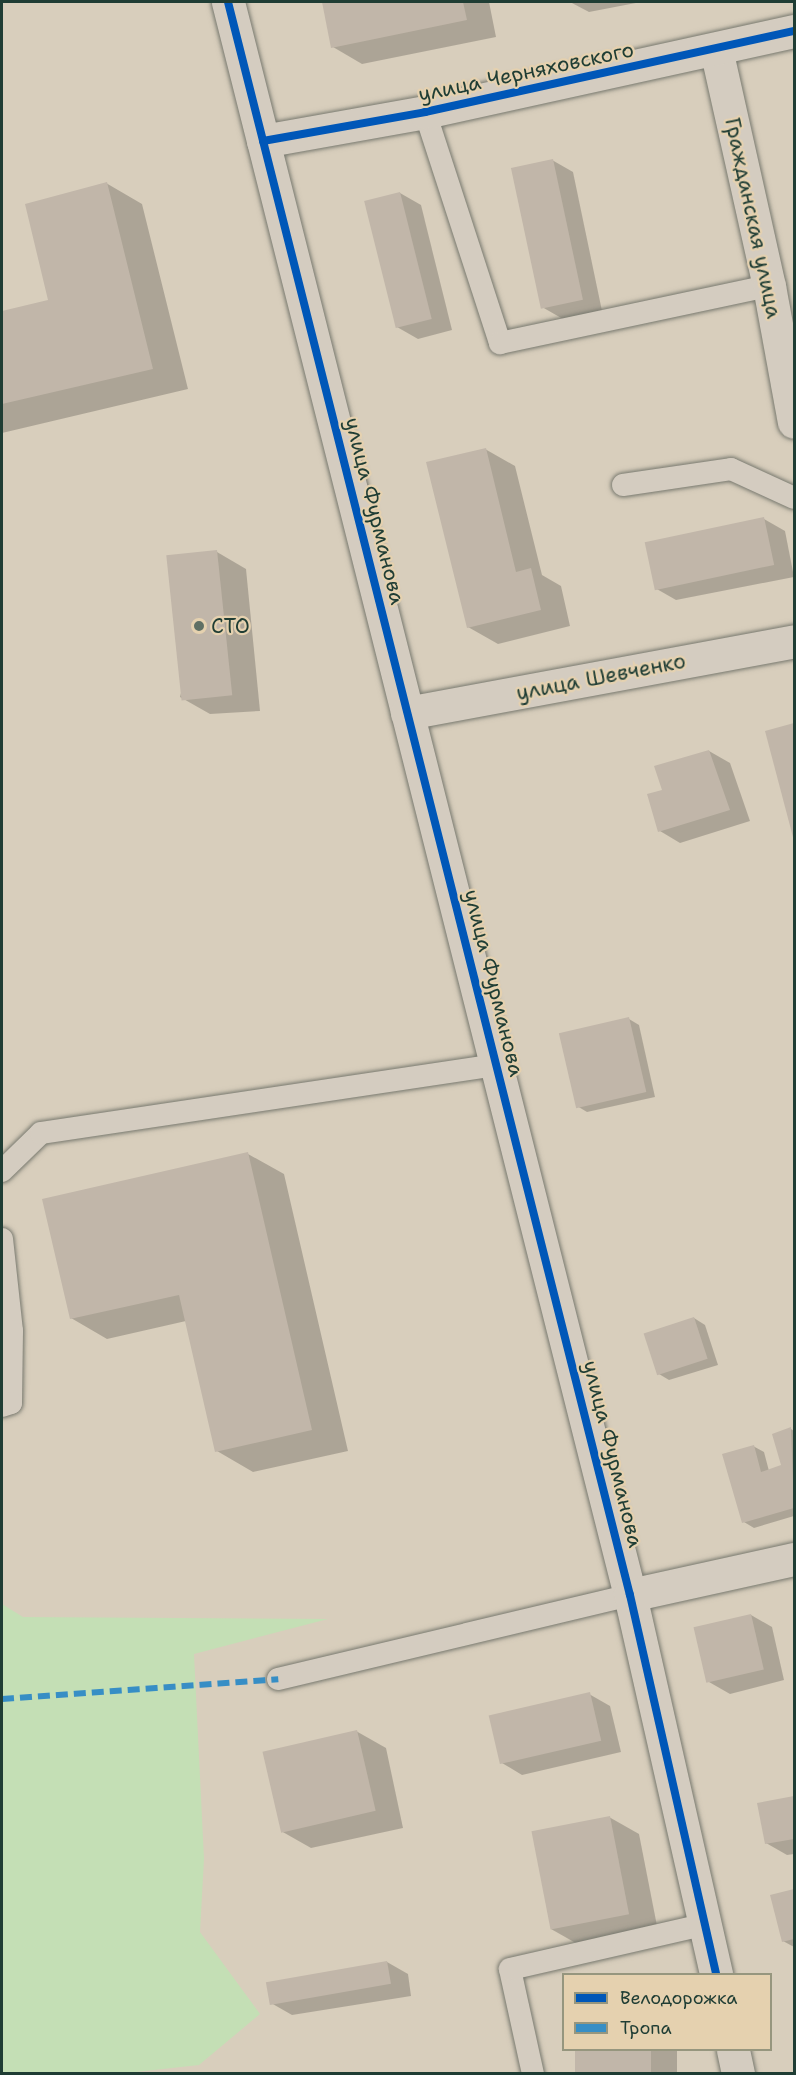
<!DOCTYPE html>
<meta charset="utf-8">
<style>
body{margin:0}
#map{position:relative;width:796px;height:2075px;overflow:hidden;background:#d8cebc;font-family:"Shantell Sans",sans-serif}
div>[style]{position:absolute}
.green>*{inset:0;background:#c4dfb5}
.shadow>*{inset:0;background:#0003;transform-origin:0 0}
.building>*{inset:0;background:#c1b6a9;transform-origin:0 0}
.roads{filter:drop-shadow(0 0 2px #78796f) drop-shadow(0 0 2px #78796f)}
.lane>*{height:22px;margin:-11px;padding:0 11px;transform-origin:11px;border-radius:11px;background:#d4ccc0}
.street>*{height:33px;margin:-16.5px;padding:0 16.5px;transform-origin:16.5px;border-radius:16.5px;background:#d4ccc0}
.quiet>*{height:6px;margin-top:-3px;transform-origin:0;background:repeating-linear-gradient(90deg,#378ec5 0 12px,transparent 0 18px)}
.cycleway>*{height:8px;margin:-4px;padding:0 4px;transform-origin:4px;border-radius:4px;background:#0057b8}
.dots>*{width:16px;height:16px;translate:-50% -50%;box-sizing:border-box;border:3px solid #e5d1af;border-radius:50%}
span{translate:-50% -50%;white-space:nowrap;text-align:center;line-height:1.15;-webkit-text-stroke:4.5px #e5d1af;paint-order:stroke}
.street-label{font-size:21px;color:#1f3d34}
.poi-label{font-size:21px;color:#1f3d34}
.left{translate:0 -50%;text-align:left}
.frame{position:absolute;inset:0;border:3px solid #1f3d34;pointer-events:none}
.legend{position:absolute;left:562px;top:1973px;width:210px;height:78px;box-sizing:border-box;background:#e5d1af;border:2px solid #96967e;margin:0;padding:8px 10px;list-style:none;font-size:18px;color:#1f3d34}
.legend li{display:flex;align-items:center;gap:12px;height:30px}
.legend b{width:30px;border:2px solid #96967e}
</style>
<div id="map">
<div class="green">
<i style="clip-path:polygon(2px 1604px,23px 1617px,328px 1619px,194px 1654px,204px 1859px,200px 1932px,260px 2014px,199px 2065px,118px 2074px,2px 2073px)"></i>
</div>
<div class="shadow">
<i style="clip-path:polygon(323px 2px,489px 2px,496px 37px,362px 64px,333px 47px)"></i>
<i style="clip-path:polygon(570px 2px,641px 2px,589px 12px)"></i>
<i style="clip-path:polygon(552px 160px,573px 172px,602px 311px,563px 319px,542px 307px)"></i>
<i style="clip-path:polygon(106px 183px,142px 204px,188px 389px,2px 433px,2px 313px,50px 301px)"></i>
<i style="clip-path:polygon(400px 193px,421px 205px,452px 330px,418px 339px,397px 327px)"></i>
<i style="clip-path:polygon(485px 449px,515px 466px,542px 575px,561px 586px,570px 626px,498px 644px,468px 627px)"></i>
<i style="clip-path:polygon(764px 519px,785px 531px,794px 577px,676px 600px,655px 588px)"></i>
<i style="clip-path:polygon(217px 552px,246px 569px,260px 711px,210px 714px,180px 697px)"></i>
<i style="clip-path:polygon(794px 725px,794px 838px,767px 732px)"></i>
<i style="clip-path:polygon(709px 751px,730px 763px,750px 821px,680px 843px,660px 831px,663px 791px)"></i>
<i style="clip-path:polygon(629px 1019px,639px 1025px,655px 1097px,587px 1112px,577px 1106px)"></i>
<i style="clip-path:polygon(248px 1154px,284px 1174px,348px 1451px,253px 1472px,217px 1451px,186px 1321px,107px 1339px,71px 1318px)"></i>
<i style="clip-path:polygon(694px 1318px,705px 1325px,718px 1365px,669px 1380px,659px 1374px)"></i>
<i style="clip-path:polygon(791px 1429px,794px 1431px,794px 1516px,754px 1528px,744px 1522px,753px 1446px,764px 1452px,769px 1471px,783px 1466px,773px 1435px)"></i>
<i style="clip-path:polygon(751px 1615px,772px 1627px,784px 1680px,730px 1694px,709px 1682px)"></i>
<i style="clip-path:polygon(589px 1694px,610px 1706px,621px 1752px,522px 1775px,502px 1763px)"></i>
<i style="clip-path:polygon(356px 1731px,386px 1748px,403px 1828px,311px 1848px,281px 1831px)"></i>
<i style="clip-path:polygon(794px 1797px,794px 1854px,787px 1855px,766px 1843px,758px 1804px)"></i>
<i style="clip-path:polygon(609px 1817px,639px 1834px,658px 1931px,581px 1946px,551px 1929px)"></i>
<i style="clip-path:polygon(794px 1890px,794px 1947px,783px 1941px,772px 1896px)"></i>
<i style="clip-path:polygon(387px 1962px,408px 1974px,411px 1996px,292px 2015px,271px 2003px)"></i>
<i style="left:576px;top:2050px;width:101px;height:25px"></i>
</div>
<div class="building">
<i style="clip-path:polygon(322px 2px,463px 2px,467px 20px,331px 48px)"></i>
<i style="left:553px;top:159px;width:144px;height:43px;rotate:78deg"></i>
<i style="clip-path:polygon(107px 182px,153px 369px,2px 404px,2px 311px,48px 300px,25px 204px)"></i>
<i style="left:400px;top:192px;width:131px;height:37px;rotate:76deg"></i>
<i style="clip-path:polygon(486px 448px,516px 572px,531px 568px,541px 610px,467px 628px,426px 462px)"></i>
<i style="left:764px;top:517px;width:49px;height:122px;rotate:78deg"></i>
<i style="left:217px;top:550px;width:146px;height:51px;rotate:84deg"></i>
<i style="clip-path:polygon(794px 723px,794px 841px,765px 731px)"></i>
<i style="clip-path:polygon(709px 750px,730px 810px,658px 832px,647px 794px,662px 790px,654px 766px)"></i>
<i style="left:629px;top:1017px;width:77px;height:72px;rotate:77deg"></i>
<i style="clip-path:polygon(248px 1152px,312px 1430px,215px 1452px,179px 1295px,70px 1319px,42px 1199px)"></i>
<i style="left:694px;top:1317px;width:44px;height:53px;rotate:72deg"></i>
<i style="clip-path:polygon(791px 1427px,794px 1508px,742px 1523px,722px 1454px,754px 1445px,761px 1472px,781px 1465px,772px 1434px)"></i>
<i style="left:751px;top:1614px;width:57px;height:59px;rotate:77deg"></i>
<i style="left:590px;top:1692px;width:50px;height:104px;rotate:77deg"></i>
<i style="left:357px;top:1730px;width:83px;height:97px;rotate:77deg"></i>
<i style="clip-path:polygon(794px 1796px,794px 1839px,765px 1844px,757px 1803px)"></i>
<i style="left:610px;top:1816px;width:100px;height:80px;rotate:79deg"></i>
<i style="clip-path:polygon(794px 1889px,794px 1939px,782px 1942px,770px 1895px)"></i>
<i style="left:387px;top:1961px;width:23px;height:123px;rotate:80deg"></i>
<i style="left:575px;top:2050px;width:76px;height:25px"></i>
</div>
<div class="roads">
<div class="lane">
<i style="left:425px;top:112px;width:243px;rotate:72deg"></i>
<i style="left:500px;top:343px;width:275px;rotate:-12deg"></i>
<i style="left:623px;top:485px;width:109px;rotate:-8.4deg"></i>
<i style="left:731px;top:469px;width:69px;rotate:24.7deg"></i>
<i style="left:2px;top:1171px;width:54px;rotate:-44.3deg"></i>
<i style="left:41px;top:1133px;width:460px;rotate:-8.5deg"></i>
<i style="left:2px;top:1239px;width:93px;rotate:83.8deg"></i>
<i style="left:12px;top:1331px;width:72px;rotate:90.8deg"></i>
<i style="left:11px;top:1403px;width:9px;rotate:162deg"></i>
<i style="left:278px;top:1679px;width:362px;rotate:-13.4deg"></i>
<i style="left:533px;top:2074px;width:107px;rotate:-102.4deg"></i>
<i style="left:510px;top:1969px;width:201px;rotate:-12.9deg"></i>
</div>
<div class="street">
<i style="left:228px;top:2px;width:1643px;rotate:75.84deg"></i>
<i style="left:630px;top:1595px;width:389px;rotate:77.2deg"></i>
<i style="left:716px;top:49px;width:243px;rotate:77.4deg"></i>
<i style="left:769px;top:286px;width:138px;rotate:79.6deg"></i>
<i style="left:263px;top:141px;width:165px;rotate:-10.1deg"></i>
<i style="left:425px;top:112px;width:378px;rotate:-12.4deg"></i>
<i style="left:407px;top:713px;width:394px;rotate:-10.5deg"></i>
<i style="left:630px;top:1595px;width:168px;rotate:-12.4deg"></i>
<i style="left:733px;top:2050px;width:25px;rotate:78deg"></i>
</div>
</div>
<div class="quiet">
<i style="left:2px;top:1699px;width:277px;rotate:-4.1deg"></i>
</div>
<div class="cycleway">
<i style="left:228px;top:2px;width:1643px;rotate:75.84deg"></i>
<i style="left:630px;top:1595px;width:389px;rotate:77.2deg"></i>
<i style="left:263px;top:141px;width:165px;rotate:-10.1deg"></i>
<i style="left:425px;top:112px;width:378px;rotate:-12.4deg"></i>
</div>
<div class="dots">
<i style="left:199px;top:626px;background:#607064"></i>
</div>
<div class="street-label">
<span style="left:526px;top:72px;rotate:-12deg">улица Черняховского</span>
<span style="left:753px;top:218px;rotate:78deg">Гражданская улица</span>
<span style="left:375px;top:511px;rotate:76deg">улица Фурманова</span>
<span style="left:601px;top:677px;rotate:-11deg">улица Шевченко</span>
<span style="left:494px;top:983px;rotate:76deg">улица Фурманова</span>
<span style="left:613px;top:1454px;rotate:76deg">улица Фурманова</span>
</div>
<div class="poi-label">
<span class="left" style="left:211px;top:626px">СТО</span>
</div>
<div class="frame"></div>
<ul class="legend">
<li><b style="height:8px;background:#0057b8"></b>Велодорожка</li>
<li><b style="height:8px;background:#378ec5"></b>Тропа</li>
</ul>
</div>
